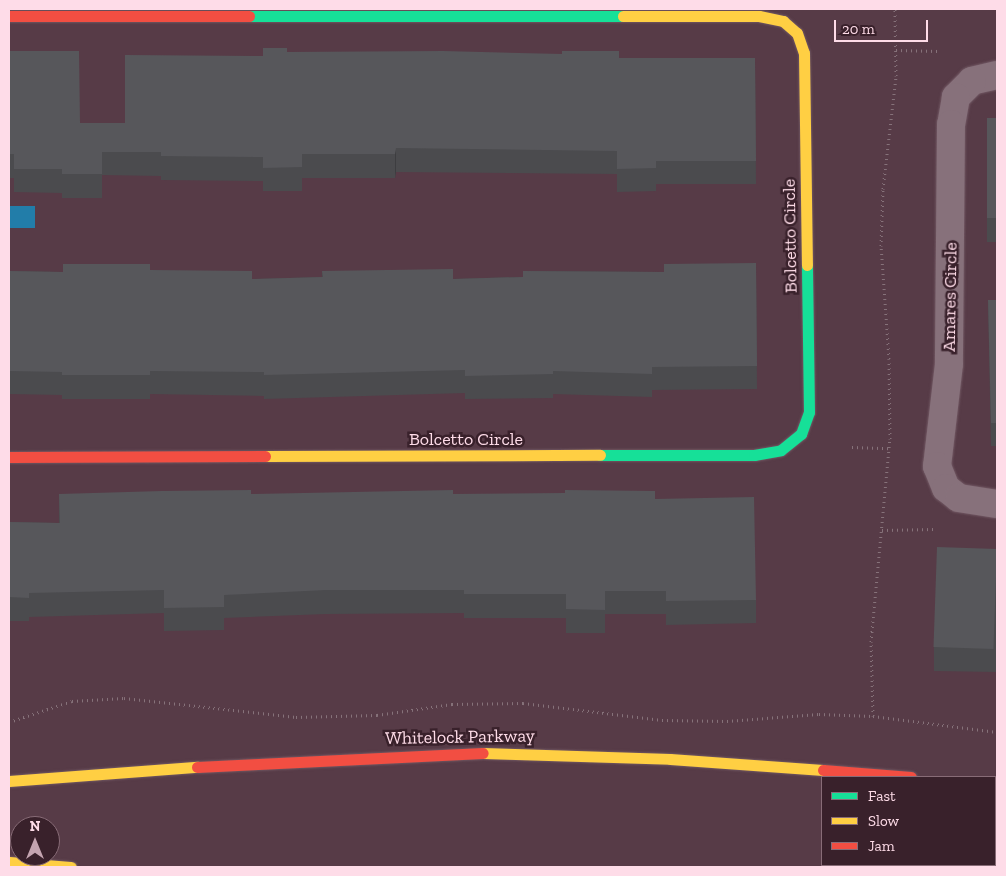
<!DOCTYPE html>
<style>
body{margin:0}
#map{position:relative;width:1006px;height:876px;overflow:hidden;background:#573b47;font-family:"Zilla Slab",serif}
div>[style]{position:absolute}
.water>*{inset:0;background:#227da9;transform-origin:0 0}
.path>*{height:3px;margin-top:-1.5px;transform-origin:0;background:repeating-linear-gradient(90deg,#86727a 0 1px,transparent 0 5px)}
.roads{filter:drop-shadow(0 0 1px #715863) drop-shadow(0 0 1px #715863)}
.street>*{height:28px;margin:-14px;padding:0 14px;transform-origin:14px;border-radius:14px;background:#87717b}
.fast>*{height:11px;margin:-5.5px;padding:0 5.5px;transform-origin:5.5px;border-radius:5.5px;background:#16e098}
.slow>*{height:11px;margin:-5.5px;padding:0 5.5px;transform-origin:5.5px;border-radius:5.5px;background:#ffcf43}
.jam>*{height:11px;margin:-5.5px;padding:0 5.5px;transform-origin:5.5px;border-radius:5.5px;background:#f24e42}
.wall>*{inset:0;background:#4b4b4e;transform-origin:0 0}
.shaded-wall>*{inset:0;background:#3d3d40}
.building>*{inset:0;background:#57575b;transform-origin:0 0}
span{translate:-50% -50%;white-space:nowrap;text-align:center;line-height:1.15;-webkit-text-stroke:5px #39212b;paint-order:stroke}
.street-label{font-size:18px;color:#fedce8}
.frame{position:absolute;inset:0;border:10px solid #fedce8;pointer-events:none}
.legend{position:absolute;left:821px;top:776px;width:175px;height:90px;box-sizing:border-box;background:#39212b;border:1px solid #886c77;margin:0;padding:6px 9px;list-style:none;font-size:15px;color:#fedce8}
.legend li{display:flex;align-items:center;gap:10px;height:25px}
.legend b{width:25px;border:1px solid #886c77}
.north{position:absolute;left:10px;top:816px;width:50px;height:50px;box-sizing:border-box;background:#39212b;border:1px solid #886c77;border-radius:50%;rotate:0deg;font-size:14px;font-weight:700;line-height:20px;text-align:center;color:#fedce8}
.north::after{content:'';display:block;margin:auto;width:18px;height:22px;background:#c4a4b0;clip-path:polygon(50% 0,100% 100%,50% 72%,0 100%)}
.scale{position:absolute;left:834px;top:20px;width:94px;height:22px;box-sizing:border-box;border:2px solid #fedce8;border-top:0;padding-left:6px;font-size:15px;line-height:18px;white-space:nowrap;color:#fedce8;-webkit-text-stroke:4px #39212b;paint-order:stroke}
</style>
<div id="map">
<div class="water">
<i style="left:9px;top:206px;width:26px;height:22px"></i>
</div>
<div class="path">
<i style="left:896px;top:50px;width:42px;rotate:1.4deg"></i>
<i style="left:852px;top:447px;width:37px;rotate:2deg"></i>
<i style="left:882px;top:530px;width:53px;rotate:-1.1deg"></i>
<i style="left:873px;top:716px;width:74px;rotate:-91.5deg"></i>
<i style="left:871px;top:642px;width:204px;rotate:-84.7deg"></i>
<i style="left:890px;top:439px;width:80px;rotate:-90.7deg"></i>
<i style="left:889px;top:359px;width:113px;rotate:-94deg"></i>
<i style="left:881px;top:246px;width:57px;rotate:-88deg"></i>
<i style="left:883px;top:189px;width:114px;rotate:-83.4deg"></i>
<i style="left:896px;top:76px;width:67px;rotate:-90.9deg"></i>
<i style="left:9px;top:722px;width:66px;rotate:-18.4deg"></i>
<i style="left:72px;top:701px;width:52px;rotate:-3.3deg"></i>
<i style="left:124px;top:698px;width:173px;rotate:6.3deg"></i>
<i style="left:296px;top:717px;width:81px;rotate:-1.4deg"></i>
<i style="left:377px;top:715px;width:76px;rotate:-8.3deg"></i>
<i style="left:452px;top:704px;width:71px;rotate:-0.8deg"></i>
<i style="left:523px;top:703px;width:140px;rotate:7deg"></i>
<i style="left:662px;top:720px;width:65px;rotate:0.9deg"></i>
<i style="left:727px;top:721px;width:92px;rotate:-4.4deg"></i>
<i style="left:819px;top:714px;width:54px;rotate:2.1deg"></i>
<i style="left:873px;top:716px;width:125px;rotate:7.4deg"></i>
</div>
<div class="roads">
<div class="street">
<i style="left:997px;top:75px;width:26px;rotate:167deg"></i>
<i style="left:972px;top:81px;width:23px;rotate:135deg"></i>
<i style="left:956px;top:97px;width:27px;rotate:100deg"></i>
<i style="left:951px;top:124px;width:240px;rotate:90.5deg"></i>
<i style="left:949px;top:364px;width:103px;rotate:96.7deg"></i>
<i style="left:937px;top:466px;width:24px;rotate:68deg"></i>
<i style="left:946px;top:488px;width:16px;rotate:38deg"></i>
<i style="left:959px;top:498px;width:38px;rotate:9deg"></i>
</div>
<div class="fast">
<i style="left:249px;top:16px;width:374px"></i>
<i style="left:600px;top:455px;width:154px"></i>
<i style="left:754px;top:455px;width:27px;rotate:-10deg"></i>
<i style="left:781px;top:450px;width:26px;rotate:-39deg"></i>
<i style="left:801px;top:434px;width:23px;rotate:-70deg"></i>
<i style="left:809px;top:412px;width:147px;rotate:-90.8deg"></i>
<i style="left:995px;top:784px;width:2px"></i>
<i style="left:995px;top:858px;width:2px"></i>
</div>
<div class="slow">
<i style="left:623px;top:16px;width:136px"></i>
<i style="left:759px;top:16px;width:25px;rotate:12deg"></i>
<i style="left:783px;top:21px;width:18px;rotate:41deg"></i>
<i style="left:797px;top:33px;width:21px;rotate:71deg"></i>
<i style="left:804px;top:53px;width:212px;rotate:89.2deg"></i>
<i style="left:265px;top:456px;width:335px;rotate:-0.2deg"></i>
<i style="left:483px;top:753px;width:187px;rotate:1.8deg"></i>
<i style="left:670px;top:759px;width:153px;rotate:4.1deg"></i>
<i style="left:9px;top:781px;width:189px;rotate:-4.3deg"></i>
<i style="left:9px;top:862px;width:62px;rotate:4.6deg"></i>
<i style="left:865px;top:867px;width:37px;rotate:-3deg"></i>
</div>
<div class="jam">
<i style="left:9px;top:16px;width:240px"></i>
<i style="left:9px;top:457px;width:256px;rotate:-0.2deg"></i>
<i style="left:197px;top:767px;width:286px;rotate:-2.8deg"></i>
<i style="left:823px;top:770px;width:88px;rotate:4.5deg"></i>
</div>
</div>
<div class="wall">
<i style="clip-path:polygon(9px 51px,80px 123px,125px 123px,263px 56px,287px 52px,619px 58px,755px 58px,756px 184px,656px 184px,656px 191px,617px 192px,617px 174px,396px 172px,395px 178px,302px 178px,302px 191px,263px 191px,263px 181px,161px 180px,161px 176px,102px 175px,102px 198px,62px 198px,62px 193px,14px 192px,14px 178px,9px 178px)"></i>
<i style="left:987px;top:118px;width:10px;height:124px"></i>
<i style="clip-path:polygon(756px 263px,757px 389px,652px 390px,652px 397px,553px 394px,553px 398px,465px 399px,465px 393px,264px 399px,264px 396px,150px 394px,150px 399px,62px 399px,62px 395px,9px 394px,9px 271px,63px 272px,150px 270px,252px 279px,322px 277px,322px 271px,453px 279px,523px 277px,523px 271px,664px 272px)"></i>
<i style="clip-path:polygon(988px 300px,997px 300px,997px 446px,991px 446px)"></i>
<i style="clip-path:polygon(59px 494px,453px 494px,655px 499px,756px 600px,756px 623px,666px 625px,666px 614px,605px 614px,605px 633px,566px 633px,566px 618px,464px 618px,464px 613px,326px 614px,224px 618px,224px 630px,164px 631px,164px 613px,29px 617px,29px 621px,9px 621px,9px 522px,59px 523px)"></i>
<i style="clip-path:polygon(997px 549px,997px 672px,934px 671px,934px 647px)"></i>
</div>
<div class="shaded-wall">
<i style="clip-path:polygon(396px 148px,396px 172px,395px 178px,395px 154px)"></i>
</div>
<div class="building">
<i style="clip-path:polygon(263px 48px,287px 48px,287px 52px,443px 51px,562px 54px,562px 51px,619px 51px,619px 58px,755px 58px,756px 161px,656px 161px,656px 168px,617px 169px,617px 151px,396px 148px,395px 154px,302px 154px,302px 167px,263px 168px,263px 157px,161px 156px,161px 152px,102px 152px,102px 174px,62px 174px,62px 169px,14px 169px,14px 154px,9px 154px,9px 51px,79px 51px,80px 123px,125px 123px,125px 55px,263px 56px)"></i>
<i style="left:987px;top:118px;width:10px;height:100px"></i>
<i style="clip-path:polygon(756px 263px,757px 366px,652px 367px,652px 374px,553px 371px,553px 374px,465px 376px,465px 370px,264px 375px,264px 372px,150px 371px,150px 375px,62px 375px,62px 372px,9px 371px,9px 271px,63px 272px,63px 264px,150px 264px,150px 270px,252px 271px,252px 279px,323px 277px,322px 271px,453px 269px,453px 279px,523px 277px,523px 271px,664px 272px,664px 264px)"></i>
<i style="clip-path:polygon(988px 300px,997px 300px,997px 423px,991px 423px)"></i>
<i style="clip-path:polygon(251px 490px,251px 494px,453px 490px,453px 494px,565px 493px,565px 490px,655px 491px,655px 499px,754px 497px,756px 600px,666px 601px,666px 591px,605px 591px,605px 610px,566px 609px,566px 594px,464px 594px,464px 590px,326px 590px,224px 595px,224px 607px,164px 608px,164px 590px,29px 593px,29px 598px,9px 597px,9px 522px,60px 523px,59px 494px,162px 491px)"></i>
<i style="left:937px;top:547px;width:60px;height:100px;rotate:2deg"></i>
</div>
<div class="street-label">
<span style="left:790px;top:236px;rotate:-91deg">Bolcetto Circle</span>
<span style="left:950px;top:297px;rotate:-89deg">Amares Circle</span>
<span style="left:466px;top:439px">Bolcetto Circle</span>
<span style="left:460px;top:737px;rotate:-1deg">Whitelock Parkway</span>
</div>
<div class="frame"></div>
<ul class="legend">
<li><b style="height:6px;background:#16e098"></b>Fast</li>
<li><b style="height:6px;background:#ffcf43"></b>Slow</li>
<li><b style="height:6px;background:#f24e42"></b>Jam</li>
</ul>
<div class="north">N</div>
<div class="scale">20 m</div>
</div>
